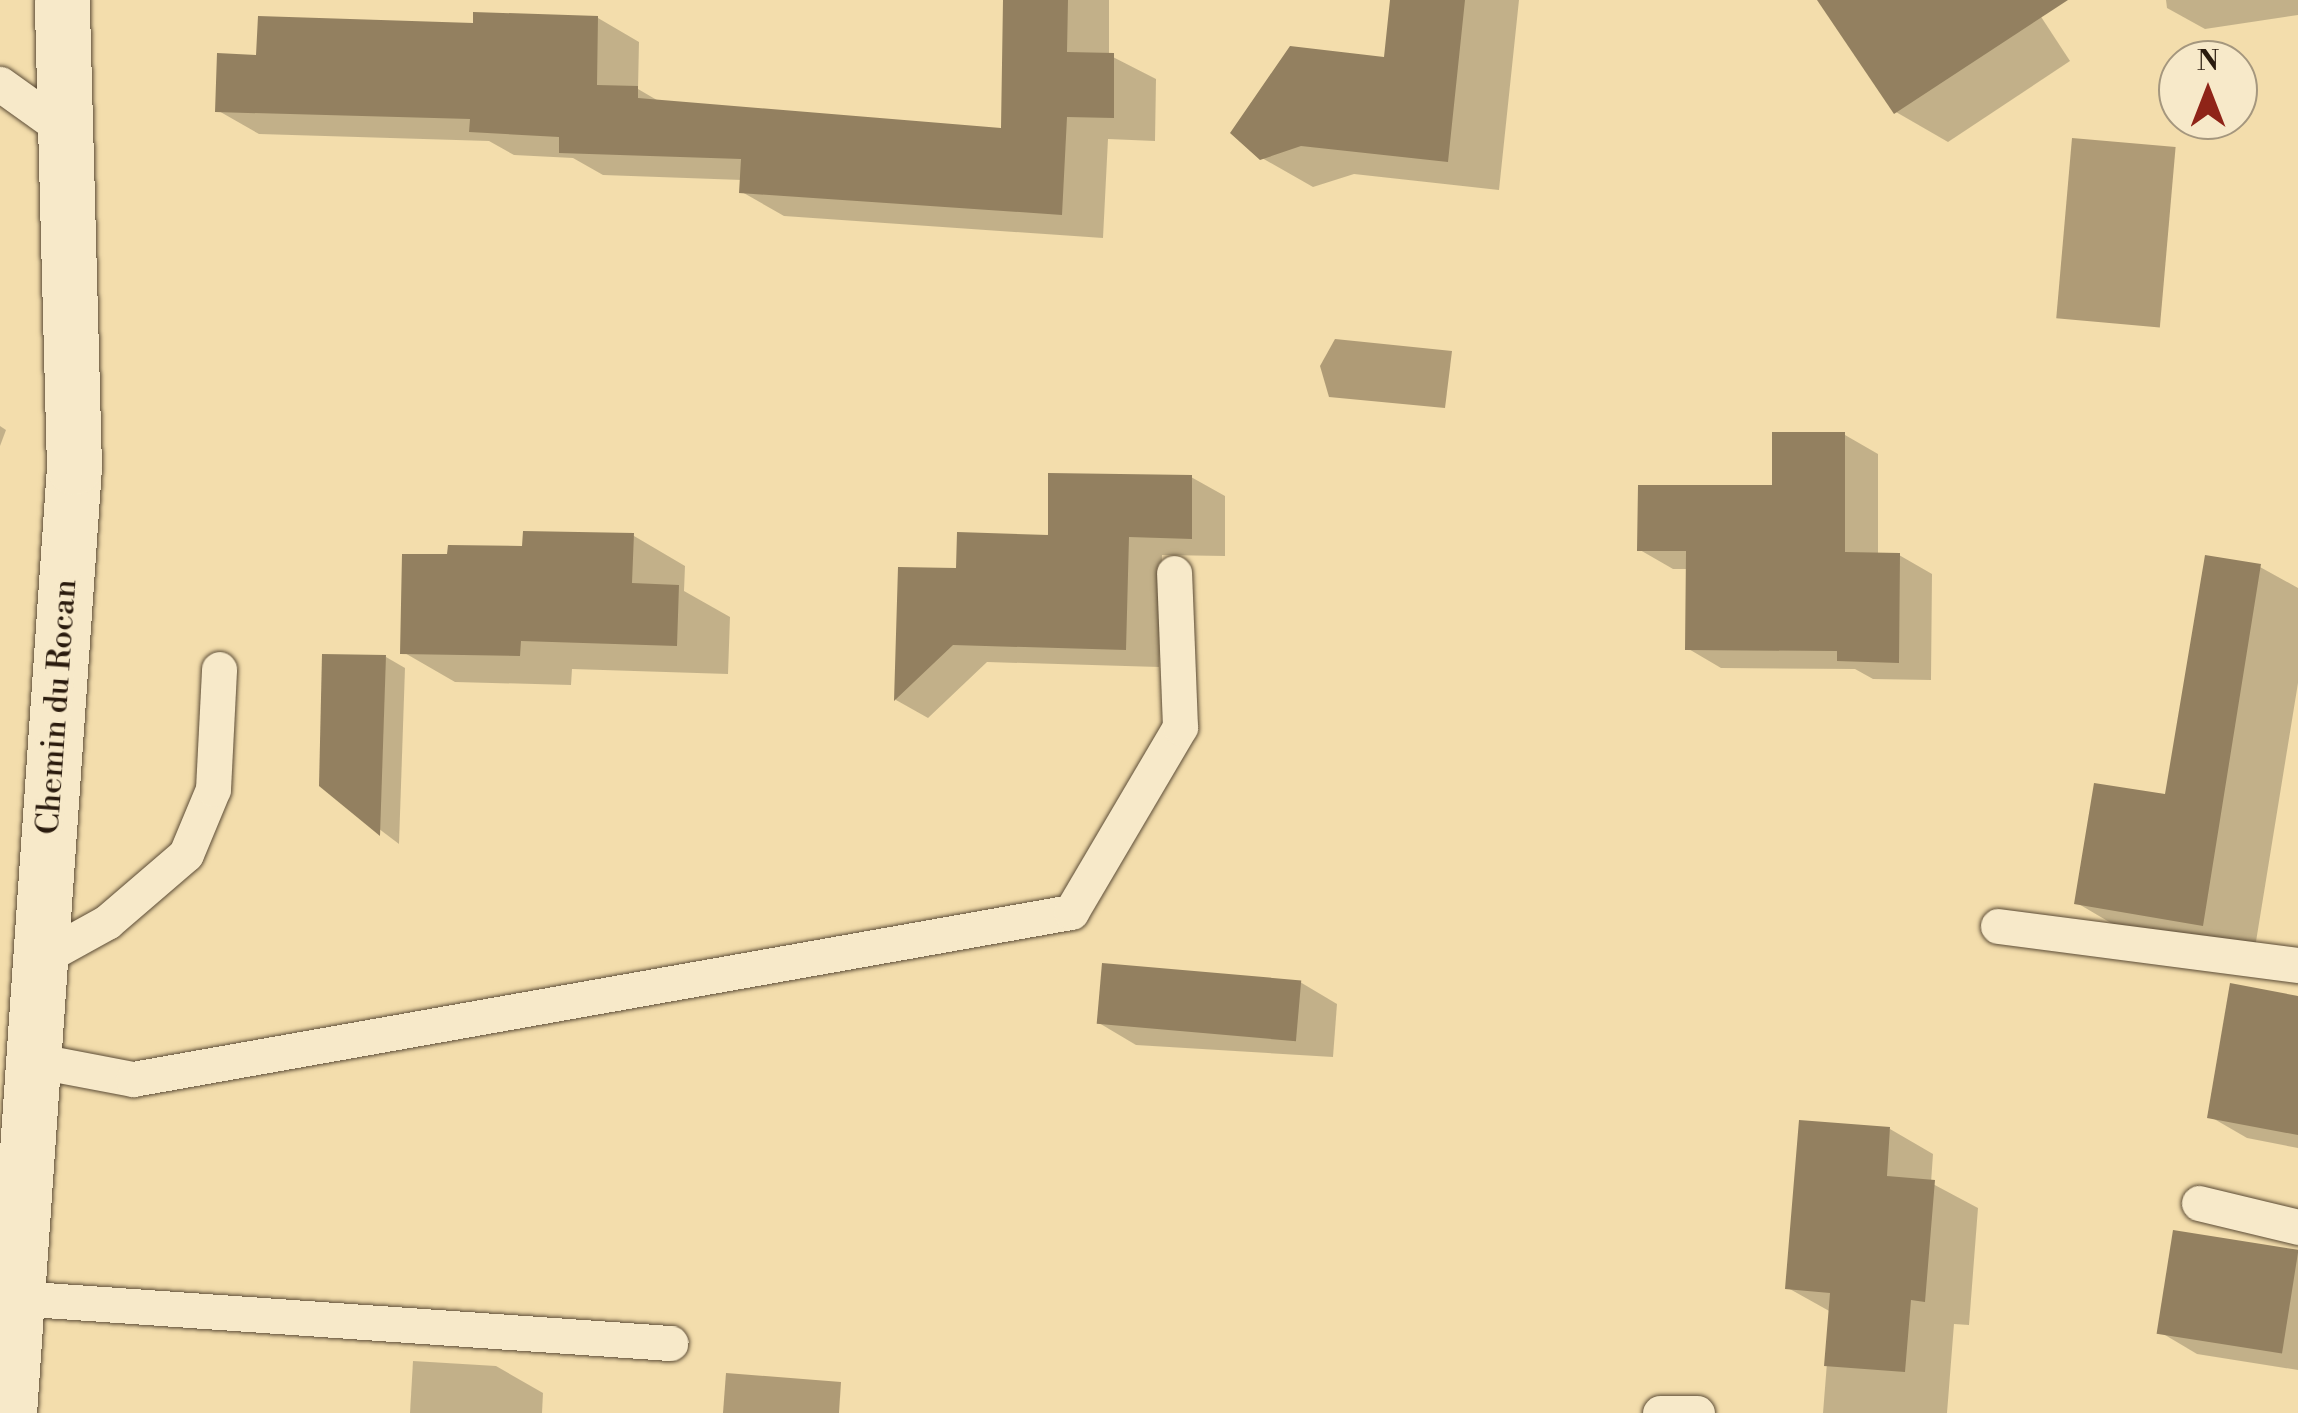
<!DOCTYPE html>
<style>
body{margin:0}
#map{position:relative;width:2298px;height:1413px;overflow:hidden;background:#f3ddac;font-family:"Libre Bodoni",serif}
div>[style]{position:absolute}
.water>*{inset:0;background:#af9b76;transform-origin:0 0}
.shadow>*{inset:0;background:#0003}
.building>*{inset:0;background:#938060;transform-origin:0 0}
.roads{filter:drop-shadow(0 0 2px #5c4c36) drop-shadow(0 0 2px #5c4c36)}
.service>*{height:35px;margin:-17.5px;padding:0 17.5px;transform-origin:17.5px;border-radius:17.5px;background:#f7e9c9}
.minor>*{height:55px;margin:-27.5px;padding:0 27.5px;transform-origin:27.5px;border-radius:27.5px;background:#f7e9c9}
span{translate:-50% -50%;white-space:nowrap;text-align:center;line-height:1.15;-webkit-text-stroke:10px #f7e9c9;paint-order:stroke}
.street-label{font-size:32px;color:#2a1b0e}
.north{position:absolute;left:2158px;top:40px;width:100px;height:100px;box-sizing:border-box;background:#f7e9c9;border:2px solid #a5977e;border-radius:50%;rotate:0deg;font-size:28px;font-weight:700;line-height:40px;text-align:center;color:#2a1b0e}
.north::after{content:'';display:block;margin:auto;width:35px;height:45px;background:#8f2418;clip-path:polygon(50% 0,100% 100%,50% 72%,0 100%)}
</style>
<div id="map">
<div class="water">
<i style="left:2072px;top:138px;width:104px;height:181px;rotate:5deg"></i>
<i style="clip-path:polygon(1335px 339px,1452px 351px,1445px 408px,1329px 397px,1320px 366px)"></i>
<i style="clip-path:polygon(726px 1373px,841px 1382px,839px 1413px,723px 1413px)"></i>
</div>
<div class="shadow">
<i style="clip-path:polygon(1005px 0,1109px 0,1109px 55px,1156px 79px,1155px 141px,1108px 139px,1103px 238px,784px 216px,742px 192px,742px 180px,603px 175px,573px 158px,514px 155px,489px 141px,259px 134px,217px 110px,259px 58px,475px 26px,598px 18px,639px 42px,638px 89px,662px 103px,1004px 131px)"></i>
<i style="clip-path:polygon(1392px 0,1519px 0,1499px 190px,1354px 174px,1313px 187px,1262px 158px,1386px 59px)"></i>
<i style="clip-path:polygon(1820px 0,2030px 0,2070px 61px,1948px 142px,1896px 112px)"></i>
<i style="clip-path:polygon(2166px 0,2298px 0,2298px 15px,2205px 29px,2167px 8px)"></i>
<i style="clip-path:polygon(0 426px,6px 430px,0 446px)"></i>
<i style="clip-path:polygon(1845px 435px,1878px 454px,1878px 555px,1899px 555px,1932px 574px,1931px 680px,1873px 679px,1855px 669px,1721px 668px,1687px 648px,1688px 569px,1673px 569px,1640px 550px,1774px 487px)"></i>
<i style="clip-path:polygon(1191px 477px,1225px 496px,1225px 556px,1162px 555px,1159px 667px,987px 662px,928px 718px,896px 700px,900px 569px,958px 571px)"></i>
<i style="clip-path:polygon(634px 536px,685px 566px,684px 591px,730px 617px,728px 674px,572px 669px,571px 685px,455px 682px,403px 652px,450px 556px)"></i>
<i style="clip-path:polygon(2260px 567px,2298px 588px,2298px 683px,2254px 954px,2128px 933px,2077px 903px,2167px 797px)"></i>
<i style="clip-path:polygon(386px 657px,405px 668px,399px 844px,321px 785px)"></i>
<i style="clip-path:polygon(1300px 982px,1337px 1004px,1333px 1057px,1136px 1045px,1099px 1023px)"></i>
<i style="clip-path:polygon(2298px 999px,2298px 1148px,2247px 1138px,2209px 1116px)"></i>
<i style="clip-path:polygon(1890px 1129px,1933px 1154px,1931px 1183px,1978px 1208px,1969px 1325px,1954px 1324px,1947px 1413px,1823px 1413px,1831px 1312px,1788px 1288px)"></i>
<i style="clip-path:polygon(2298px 1252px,2298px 1370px,2197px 1354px,2160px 1332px)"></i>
<i style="clip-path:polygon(413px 1361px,496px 1366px,543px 1393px,542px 1413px,410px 1413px)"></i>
</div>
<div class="building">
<i style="clip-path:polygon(1003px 0,1068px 0,1067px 52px,1114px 53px,1114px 118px,1067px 117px,1062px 215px,739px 193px,741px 159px,559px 153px,559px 137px,469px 132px,470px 119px,215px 112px,217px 53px,256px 55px,258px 16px,473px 23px,473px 12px,598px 16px,597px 85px,638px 86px,638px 98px,1001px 128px)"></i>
<i style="clip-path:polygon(1390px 0,1465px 0,1448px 162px,1301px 146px,1260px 160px,1230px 133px,1290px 46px,1384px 57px)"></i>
<i style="clip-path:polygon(1817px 0,2068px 0,1894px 114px)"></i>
<i style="clip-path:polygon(1772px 432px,1845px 432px,1845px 552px,1900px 553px,1899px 663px,1837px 661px,1837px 651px,1685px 650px,1686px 551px,1637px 551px,1638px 485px,1772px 485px)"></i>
<i style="clip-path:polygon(1048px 473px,1192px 475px,1192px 539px,1129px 537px,1126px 650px,953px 645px,894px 701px,898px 567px,956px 568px,957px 532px,1048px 535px)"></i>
<i style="clip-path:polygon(523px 531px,634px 533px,632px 583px,679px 585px,677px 646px,521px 641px,520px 656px,400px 654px,402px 554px,447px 554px,448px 545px,522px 546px)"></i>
<i style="clip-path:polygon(2205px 555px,2261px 564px,2203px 926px,2074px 904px,2094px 783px,2165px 794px)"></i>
<i style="clip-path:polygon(322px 654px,386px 655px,380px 836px,319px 786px)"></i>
<i style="left:1102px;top:963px;width:200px;height:61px;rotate:5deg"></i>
<i style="clip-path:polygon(2230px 983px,2298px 996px,2298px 1135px,2207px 1118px)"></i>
<i style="clip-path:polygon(1799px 1120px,1890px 1127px,1887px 1176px,1935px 1180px,1925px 1302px,1911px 1300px,1905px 1372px,1824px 1366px,1830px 1293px,1785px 1289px)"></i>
<i style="left:2173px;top:1230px;width:127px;height:105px;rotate:9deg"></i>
</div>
<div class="roads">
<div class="service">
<i style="left:0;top:84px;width:81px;rotate:35.5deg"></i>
<i style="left:1998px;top:926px;width:303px;rotate:7.4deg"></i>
<i style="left:40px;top:959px;width:77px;rotate:-28.9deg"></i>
<i style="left:107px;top:922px;width:104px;rotate:-40.7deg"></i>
<i style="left:186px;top:854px;width:70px;rotate:-67.4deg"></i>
<i style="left:213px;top:789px;width:120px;rotate:-87.1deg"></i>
<i style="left:33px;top:1060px;width:102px;rotate:10.8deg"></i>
<i style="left:133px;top:1079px;width:953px;rotate:-10.1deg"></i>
<i style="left:1071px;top:912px;width:215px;rotate:-59.5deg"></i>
<i style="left:1180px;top:727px;width:154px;rotate:-92.2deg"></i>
<i style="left:2199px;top:1203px;width:102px;rotate:13.6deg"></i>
<i style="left:16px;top:1298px;width:656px;rotate:3.94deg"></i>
<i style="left:1660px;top:1413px;width:37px"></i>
</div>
<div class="minor">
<i style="left:9px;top:1413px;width:948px;rotate:-86.07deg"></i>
<i style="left:74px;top:467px;width:467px;rotate:-91.5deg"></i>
</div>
</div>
<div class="street-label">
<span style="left:57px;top:707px;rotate:-86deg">Chemin du Rocan</span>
</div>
<div class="north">N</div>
</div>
